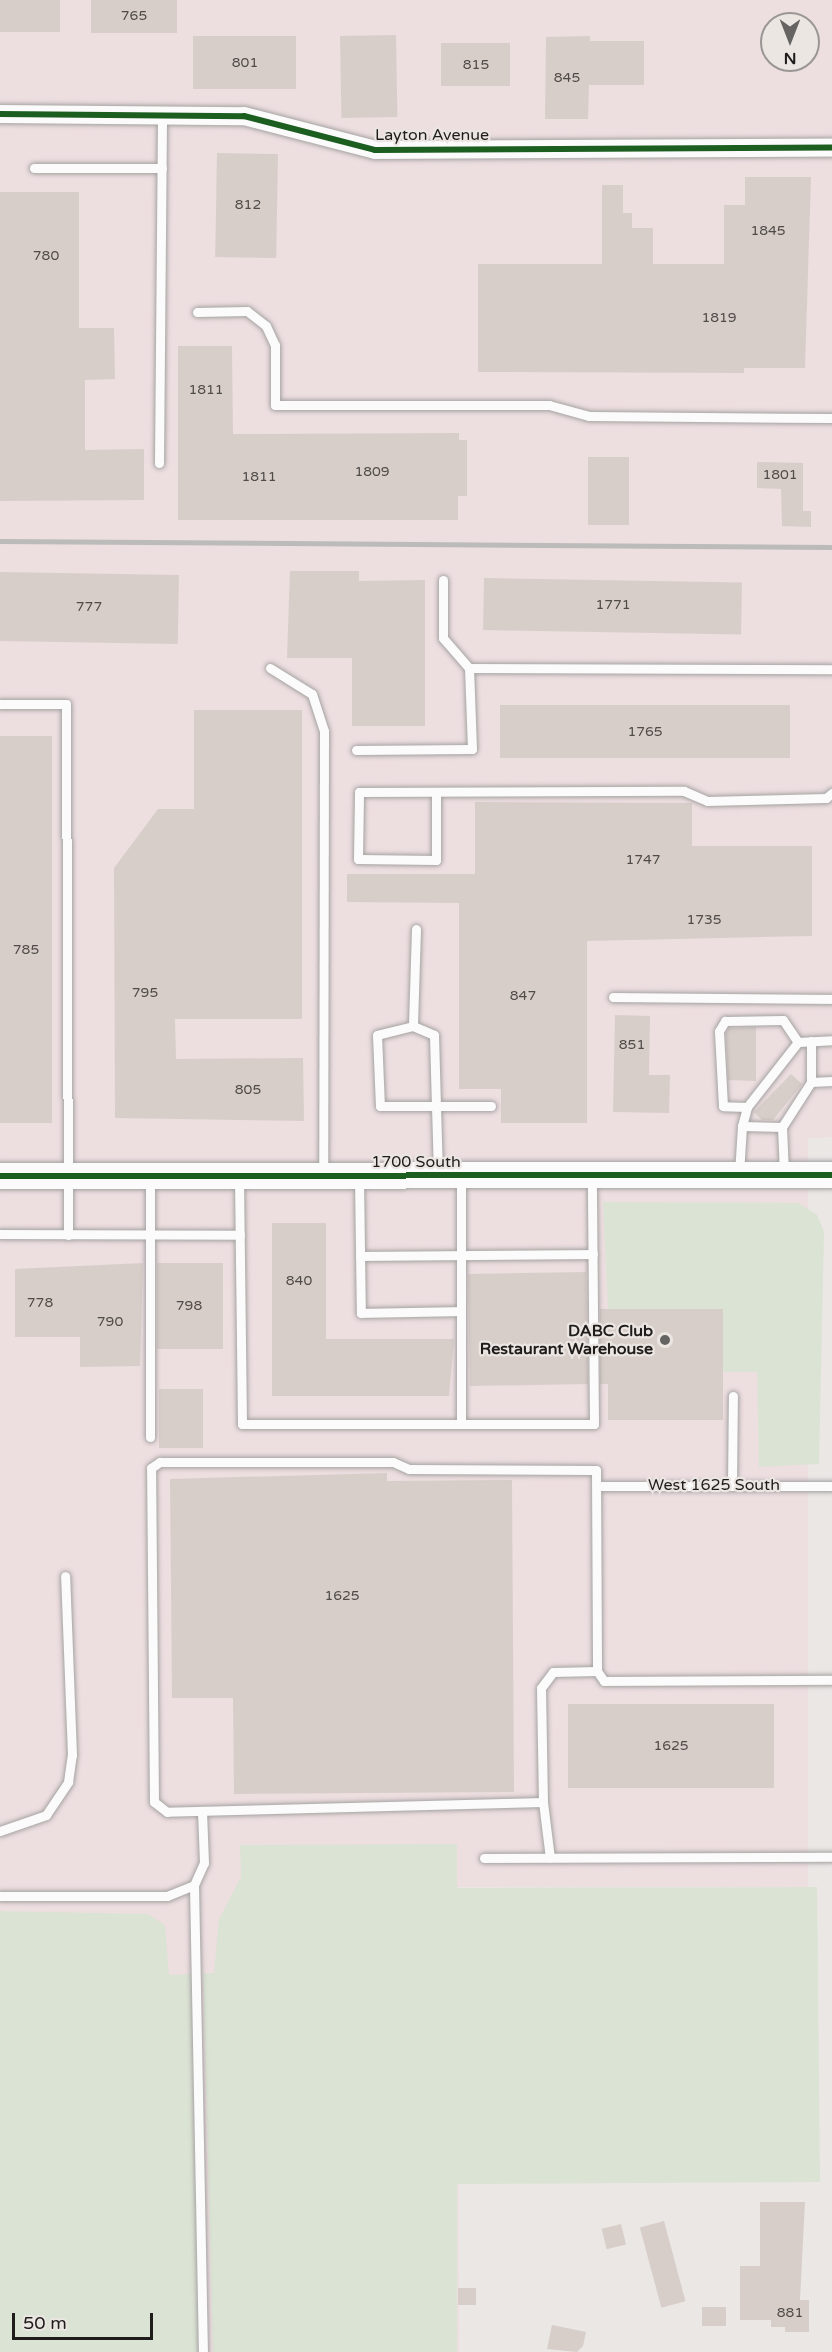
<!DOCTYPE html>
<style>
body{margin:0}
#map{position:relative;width:832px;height:2352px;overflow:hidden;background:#eae7e5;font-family:"Varela Round",sans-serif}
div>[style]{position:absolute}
.industrial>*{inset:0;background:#eddee0}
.green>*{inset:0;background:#dbe3d4}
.building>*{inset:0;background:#d8cec9;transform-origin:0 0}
.roads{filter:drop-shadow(0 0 2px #a5a3a2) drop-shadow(0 0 2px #a5a3a2)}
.lane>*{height:9px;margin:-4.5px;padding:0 4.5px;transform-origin:4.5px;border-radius:4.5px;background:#fcfbfb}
.street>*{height:18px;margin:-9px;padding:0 9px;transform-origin:9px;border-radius:9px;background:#fcfbfb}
.secondary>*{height:26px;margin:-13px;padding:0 13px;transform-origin:13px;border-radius:13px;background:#fcfbfb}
.rail>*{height:4.5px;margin:-2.25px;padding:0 2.25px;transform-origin:2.25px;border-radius:2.25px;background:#bbbbba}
.cycleway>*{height:6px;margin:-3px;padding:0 3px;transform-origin:3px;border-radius:3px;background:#1b5e20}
.dots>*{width:16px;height:16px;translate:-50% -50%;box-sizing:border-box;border:3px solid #ece6e3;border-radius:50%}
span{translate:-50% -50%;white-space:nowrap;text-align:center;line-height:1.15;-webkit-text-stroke:4.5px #ece6e3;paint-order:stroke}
.number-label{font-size:14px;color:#4f4b49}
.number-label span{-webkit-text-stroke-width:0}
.street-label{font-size:16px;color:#1f1d1c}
.poi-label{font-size:16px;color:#1f1d1c;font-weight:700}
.right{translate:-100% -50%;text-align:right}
.north{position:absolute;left:760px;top:12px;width:60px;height:60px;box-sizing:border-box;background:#ece6e3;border:2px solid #9a9693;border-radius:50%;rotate:180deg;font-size:16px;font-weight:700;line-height:24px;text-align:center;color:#1f1d1c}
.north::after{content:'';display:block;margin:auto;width:21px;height:27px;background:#666462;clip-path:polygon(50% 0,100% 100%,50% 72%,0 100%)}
.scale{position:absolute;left:12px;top:2313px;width:141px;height:27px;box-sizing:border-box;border:3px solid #1f1d1c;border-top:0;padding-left:8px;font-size:18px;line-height:21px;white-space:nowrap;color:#1f1d1c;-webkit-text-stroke:4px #ece6e3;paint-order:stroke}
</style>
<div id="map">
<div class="industrial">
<i style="clip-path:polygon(evenodd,0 0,832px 0,832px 1137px,808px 1138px,808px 1887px,458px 1887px,459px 2352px,0 2352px,0 0,772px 24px,808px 24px,808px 60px,772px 60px,772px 24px)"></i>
</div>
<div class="green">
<i style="clip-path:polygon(603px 1202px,799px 1203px,817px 1215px,824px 1232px,819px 1464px,759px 1467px,757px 1372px,723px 1372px,723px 1309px,608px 1309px)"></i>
<i style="clip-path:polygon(457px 1844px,457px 1888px,817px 1887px,820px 2182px,457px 2184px,457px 2352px,213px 2352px,203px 1973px,214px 1973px,219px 1919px,241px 1877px,240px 1845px)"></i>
<i style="clip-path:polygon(0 1911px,148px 1914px,165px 1925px,169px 1975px,192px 1974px,199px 2352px,0 2352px)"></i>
</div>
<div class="building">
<i style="left:0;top:0;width:60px;height:32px"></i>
<i style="left:91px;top:0;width:86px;height:33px"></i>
<i style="left:396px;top:35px;width:82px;height:56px;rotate:89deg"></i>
<i style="left:193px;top:36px;width:103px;height:53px"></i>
<i style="clip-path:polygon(590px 36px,590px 41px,644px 41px,644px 85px,589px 85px,588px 119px,545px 119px,546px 37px)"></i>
<i style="left:441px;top:43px;width:69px;height:43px"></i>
<i style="left:217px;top:153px;width:61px;height:104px;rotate:1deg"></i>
<i style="clip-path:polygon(745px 177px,811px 177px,805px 368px,744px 368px,744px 373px,478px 372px,478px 264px,602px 264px,602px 185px,623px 185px,623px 213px,632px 213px,632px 228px,653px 228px,653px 264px,724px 264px,724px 205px,745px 205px)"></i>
<i style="clip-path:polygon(0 192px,79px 192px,79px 328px,114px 328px,115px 379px,85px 380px,85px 450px,144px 449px,144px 500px,0 501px)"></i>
<i style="clip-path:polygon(178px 346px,232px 346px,233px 434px,459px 433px,459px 440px,467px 440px,467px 496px,458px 496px,458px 520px,178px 520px)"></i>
<i style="left:588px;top:457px;width:41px;height:68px"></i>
<i style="clip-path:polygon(757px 462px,803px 463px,803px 511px,811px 511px,811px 527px,782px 526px,781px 489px,757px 488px)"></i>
<i style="clip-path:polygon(290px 571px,359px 571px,359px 581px,425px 580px,425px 726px,352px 726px,352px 658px,287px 658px)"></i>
<i style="left:0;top:572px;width:179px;height:69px;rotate:1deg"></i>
<i style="left:484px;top:578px;width:258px;height:52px;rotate:1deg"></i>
<i style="left:500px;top:705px;width:290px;height:53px"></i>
<i style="clip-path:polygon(194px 710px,302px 710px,302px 1019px,175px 1019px,176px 1059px,303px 1058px,304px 1121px,115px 1118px,114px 868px,158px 809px,194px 809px)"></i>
<i style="left:0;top:736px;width:52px;height:387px"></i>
<i style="clip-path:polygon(475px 802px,692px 803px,692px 846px,812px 846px,812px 936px,587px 941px,587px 1123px,501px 1123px,501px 1089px,459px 1089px,459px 903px,347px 902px,347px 874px,475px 874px)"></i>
<i style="clip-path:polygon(615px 1015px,650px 1016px,649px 1075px,670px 1075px,669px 1113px,613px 1112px)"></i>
<i style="clip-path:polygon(756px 1027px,756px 1081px,728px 1080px,726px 1033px,729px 1028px)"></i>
<i style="clip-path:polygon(791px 1074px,802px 1084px,773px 1120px,762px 1120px,754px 1112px)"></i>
<i style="clip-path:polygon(272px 1223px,326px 1223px,326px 1339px,454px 1339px,449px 1396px,272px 1396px)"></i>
<i style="clip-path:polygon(143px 1263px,140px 1366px,80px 1367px,80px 1337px,15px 1337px,15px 1269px)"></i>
<i style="left:157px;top:1263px;width:66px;height:86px"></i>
<i style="left:586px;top:1272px;width:112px;height:118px;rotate:89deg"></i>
<i style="clip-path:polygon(600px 1309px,723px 1309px,723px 1420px,608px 1420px,608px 1384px,600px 1384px)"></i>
<i style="left:159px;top:1389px;width:44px;height:59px"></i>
<i style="clip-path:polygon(387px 1473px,387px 1481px,512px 1480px,514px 1792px,234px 1794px,233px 1698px,172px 1698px,170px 1479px)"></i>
<i style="left:568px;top:1704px;width:206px;height:84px"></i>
<i style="clip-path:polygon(760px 2202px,805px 2202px,800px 2300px,809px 2300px,809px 2332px,785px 2332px,785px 2327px,771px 2327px,771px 2320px,740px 2320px,740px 2266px,760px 2266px)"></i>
<i style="left:664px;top:2221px;width:83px;height:25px;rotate:75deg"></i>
<i style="left:621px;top:2224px;width:21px;height:20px;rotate:76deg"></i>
<i style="left:476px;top:2288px;width:17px;height:18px;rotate:90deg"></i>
<i style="left:702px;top:2307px;width:24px;height:19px"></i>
<i style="clip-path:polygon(552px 2325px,586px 2332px,583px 2346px,577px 2352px,547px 2349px)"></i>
</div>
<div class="roads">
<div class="lane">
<i style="left:34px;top:168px;width:128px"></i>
<i style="left:197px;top:312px;width:50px;rotate:-1.1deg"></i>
<i style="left:247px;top:311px;width:24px;rotate:38deg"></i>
<i style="left:266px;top:326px;width:21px;rotate:65deg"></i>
<i style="left:275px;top:345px;width:60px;rotate:90deg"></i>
<i style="left:275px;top:405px;width:274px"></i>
<i style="left:549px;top:405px;width:41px;rotate:15.4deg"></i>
<i style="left:589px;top:416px;width:243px;rotate:0.5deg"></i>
<i style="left:159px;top:463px;width:348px;rotate:-89.5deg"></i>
<i style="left:443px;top:580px;width:58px;rotate:90deg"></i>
<i style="left:443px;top:638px;width:40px;rotate:49deg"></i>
<i style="left:270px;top:668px;width:49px;rotate:31.8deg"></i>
<i style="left:312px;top:694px;width:39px;rotate:72deg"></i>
<i style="left:324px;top:731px;width:443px;rotate:90.1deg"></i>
<i style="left:0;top:704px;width:66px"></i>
<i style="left:66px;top:704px;width:531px;rotate:89.78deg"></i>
<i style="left:356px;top:750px;width:116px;rotate:-0.5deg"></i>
<i style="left:472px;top:749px;width:81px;rotate:-92.1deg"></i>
<i style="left:469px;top:668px;width:363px;rotate:0.2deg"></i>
<i style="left:436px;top:792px;width:68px;rotate:90deg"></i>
<i style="left:436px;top:860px;width:78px;rotate:-179.3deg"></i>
<i style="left:358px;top:859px;width:67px;rotate:-89.1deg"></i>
<i style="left:359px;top:792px;width:325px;rotate:-0.2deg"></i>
<i style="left:684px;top:791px;width:25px;rotate:23deg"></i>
<i style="left:707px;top:801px;width:119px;rotate:-1.4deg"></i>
<i style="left:826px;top:798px;width:8px;rotate:-40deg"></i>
<i style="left:416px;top:929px;width:97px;rotate:91.8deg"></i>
<i style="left:413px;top:1026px;width:37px;rotate:166deg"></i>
<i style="left:377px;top:1035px;width:71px;rotate:87.6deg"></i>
<i style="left:380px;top:1106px;width:56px"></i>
<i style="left:436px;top:1106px;width:67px;rotate:88.3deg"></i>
<i style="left:613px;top:997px;width:219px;rotate:0.5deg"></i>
<i style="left:413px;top:1026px;width:23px;rotate:23deg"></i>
<i style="left:434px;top:1035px;width:71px;rotate:88.4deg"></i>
<i style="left:436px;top:1106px;width:55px"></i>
<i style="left:811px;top:1041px;width:41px;rotate:90deg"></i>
<i style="left:747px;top:1107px;width:24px;rotate:-178deg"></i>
<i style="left:723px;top:1106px;width:75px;rotate:-93.1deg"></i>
<i style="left:719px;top:1031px;width:12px;rotate:-59deg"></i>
<i style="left:725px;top:1021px;width:58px;rotate:-1deg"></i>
<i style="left:783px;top:1020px;width:27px;rotate:56deg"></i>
<i style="left:742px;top:1126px;width:20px;rotate:-75deg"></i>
<i style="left:747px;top:1107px;width:83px;rotate:-51.9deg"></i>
<i style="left:798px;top:1042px;width:34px;rotate:-3deg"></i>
<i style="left:739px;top:1173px;width:47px;rotate:-86.3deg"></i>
<i style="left:742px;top:1126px;width:40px;rotate:1.4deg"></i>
<i style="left:784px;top:1173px;width:46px;rotate:-92.5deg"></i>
<i style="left:782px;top:1127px;width:54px;rotate:-57.2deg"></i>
<i style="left:811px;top:1082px;width:21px;rotate:-3deg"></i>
<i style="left:239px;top:1178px;width:246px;rotate:89.3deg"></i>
<i style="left:242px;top:1424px;width:352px"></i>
<i style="left:594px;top:1424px;width:247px;rotate:-90.5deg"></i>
<i style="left:359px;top:1178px;width:135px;rotate:89.2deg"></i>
<i style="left:361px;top:1313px;width:100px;rotate:-1.1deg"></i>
<i style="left:150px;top:1179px;width:258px;rotate:90deg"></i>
<i style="left:0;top:1234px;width:240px;rotate:0.2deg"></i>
<i style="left:360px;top:1256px;width:233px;rotate:-0.5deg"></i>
<i style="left:461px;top:1424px;width:247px;rotate:-90deg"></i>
<i style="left:732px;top:1485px;width:89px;rotate:-89.4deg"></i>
<i style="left:597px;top:1486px;width:235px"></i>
<i style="left:597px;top:1671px;width:44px;rotate:178.7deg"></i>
<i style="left:553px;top:1672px;width:20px;rotate:127deg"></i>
<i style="left:541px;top:1688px;width:114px;rotate:89deg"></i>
<i style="left:543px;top:1802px;width:376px;rotate:178.5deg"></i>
<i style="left:167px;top:1812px;width:16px;rotate:-142deg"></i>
<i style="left:154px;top:1802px;width:334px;rotate:-90.5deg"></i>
<i style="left:151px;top:1468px;width:11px;rotate:-34deg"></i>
<i style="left:160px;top:1462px;width:233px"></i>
<i style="left:393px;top:1462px;width:17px;rotate:24deg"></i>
<i style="left:409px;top:1469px;width:187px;rotate:0.3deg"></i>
<i style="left:596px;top:1470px;width:201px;rotate:89.7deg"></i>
<i style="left:597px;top:1671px;width:12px;rotate:55deg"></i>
<i style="left:604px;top:1681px;width:228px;rotate:-0.3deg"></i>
<i style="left:543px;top:1802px;width:56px;rotate:82.9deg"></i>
<i style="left:0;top:1831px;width:49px;rotate:-19.2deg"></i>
<i style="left:46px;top:1815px;width:40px;rotate:-56deg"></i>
<i style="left:68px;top:1782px;width:27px;rotate:-82deg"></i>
<i style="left:72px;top:1755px;width:179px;rotate:-92.2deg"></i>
<i style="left:484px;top:1858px;width:348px;rotate:-0.2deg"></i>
<i style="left:194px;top:1885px;width:467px;rotate:88.9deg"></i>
<i style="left:0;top:1896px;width:167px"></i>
<i style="left:167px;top:1896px;width:29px;rotate:-22deg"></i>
<i style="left:194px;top:1885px;width:24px;rotate:-66deg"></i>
<i style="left:204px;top:1863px;width:52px;rotate:-92.2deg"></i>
</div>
<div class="street">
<i style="left:0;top:114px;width:244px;rotate:0.5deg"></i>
<i style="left:244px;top:116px;width:135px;rotate:14.5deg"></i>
<i style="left:375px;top:150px;width:457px;rotate:-0.3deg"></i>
</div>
<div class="secondary">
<i style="left:0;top:1176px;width:832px;rotate:-0.07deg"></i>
</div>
</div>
<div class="rail">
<i style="left:0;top:541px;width:832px;rotate:0.41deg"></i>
</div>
<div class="cycleway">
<i style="left:0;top:114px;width:244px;rotate:0.5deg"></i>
<i style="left:244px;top:116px;width:135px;rotate:14.5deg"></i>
<i style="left:375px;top:150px;width:457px;rotate:-0.3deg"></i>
<i style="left:0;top:1176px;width:832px;rotate:-0.07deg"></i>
</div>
<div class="dots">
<i style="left:665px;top:1340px;background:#666462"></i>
</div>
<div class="number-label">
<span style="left:134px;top:16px">765</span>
<span style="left:245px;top:63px">801</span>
<span style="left:476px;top:65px">815</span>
<span style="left:567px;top:78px">845</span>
<span style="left:248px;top:205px">812</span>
<span style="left:768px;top:231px">1845</span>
<span style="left:46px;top:256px">780</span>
<span style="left:719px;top:318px">1819</span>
<span style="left:206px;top:390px">1811</span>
<span style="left:372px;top:472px">1809</span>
<span style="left:780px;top:475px">1801</span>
<span style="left:259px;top:477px">1811</span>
<span style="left:613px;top:605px">1771</span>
<span style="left:89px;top:607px">777</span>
<span style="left:645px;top:732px">1765</span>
<span style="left:643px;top:860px">1747</span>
<span style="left:704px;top:920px">1735</span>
<span style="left:26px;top:950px">785</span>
<span style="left:145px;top:993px">795</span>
<span style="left:523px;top:996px">847</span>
<span style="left:632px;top:1045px">851</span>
<span style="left:248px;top:1090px">805</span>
<span style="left:299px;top:1281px">840</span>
<span style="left:40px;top:1303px">778</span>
<span style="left:189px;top:1306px">798</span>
<span style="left:110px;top:1322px">790</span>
<span style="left:342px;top:1596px">1625</span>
<span style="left:671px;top:1746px">1625</span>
<span style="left:790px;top:2313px">881</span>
</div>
<div class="street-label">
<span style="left:432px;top:135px">Layton Avenue</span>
<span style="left:416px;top:1162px">1700 South</span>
<span style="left:714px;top:1485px">West 1625 South</span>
</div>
<div class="poi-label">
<span class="right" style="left:653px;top:1340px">DABC Club<br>Restaurant Warehouse</span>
</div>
<div class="north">N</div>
<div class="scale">50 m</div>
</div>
